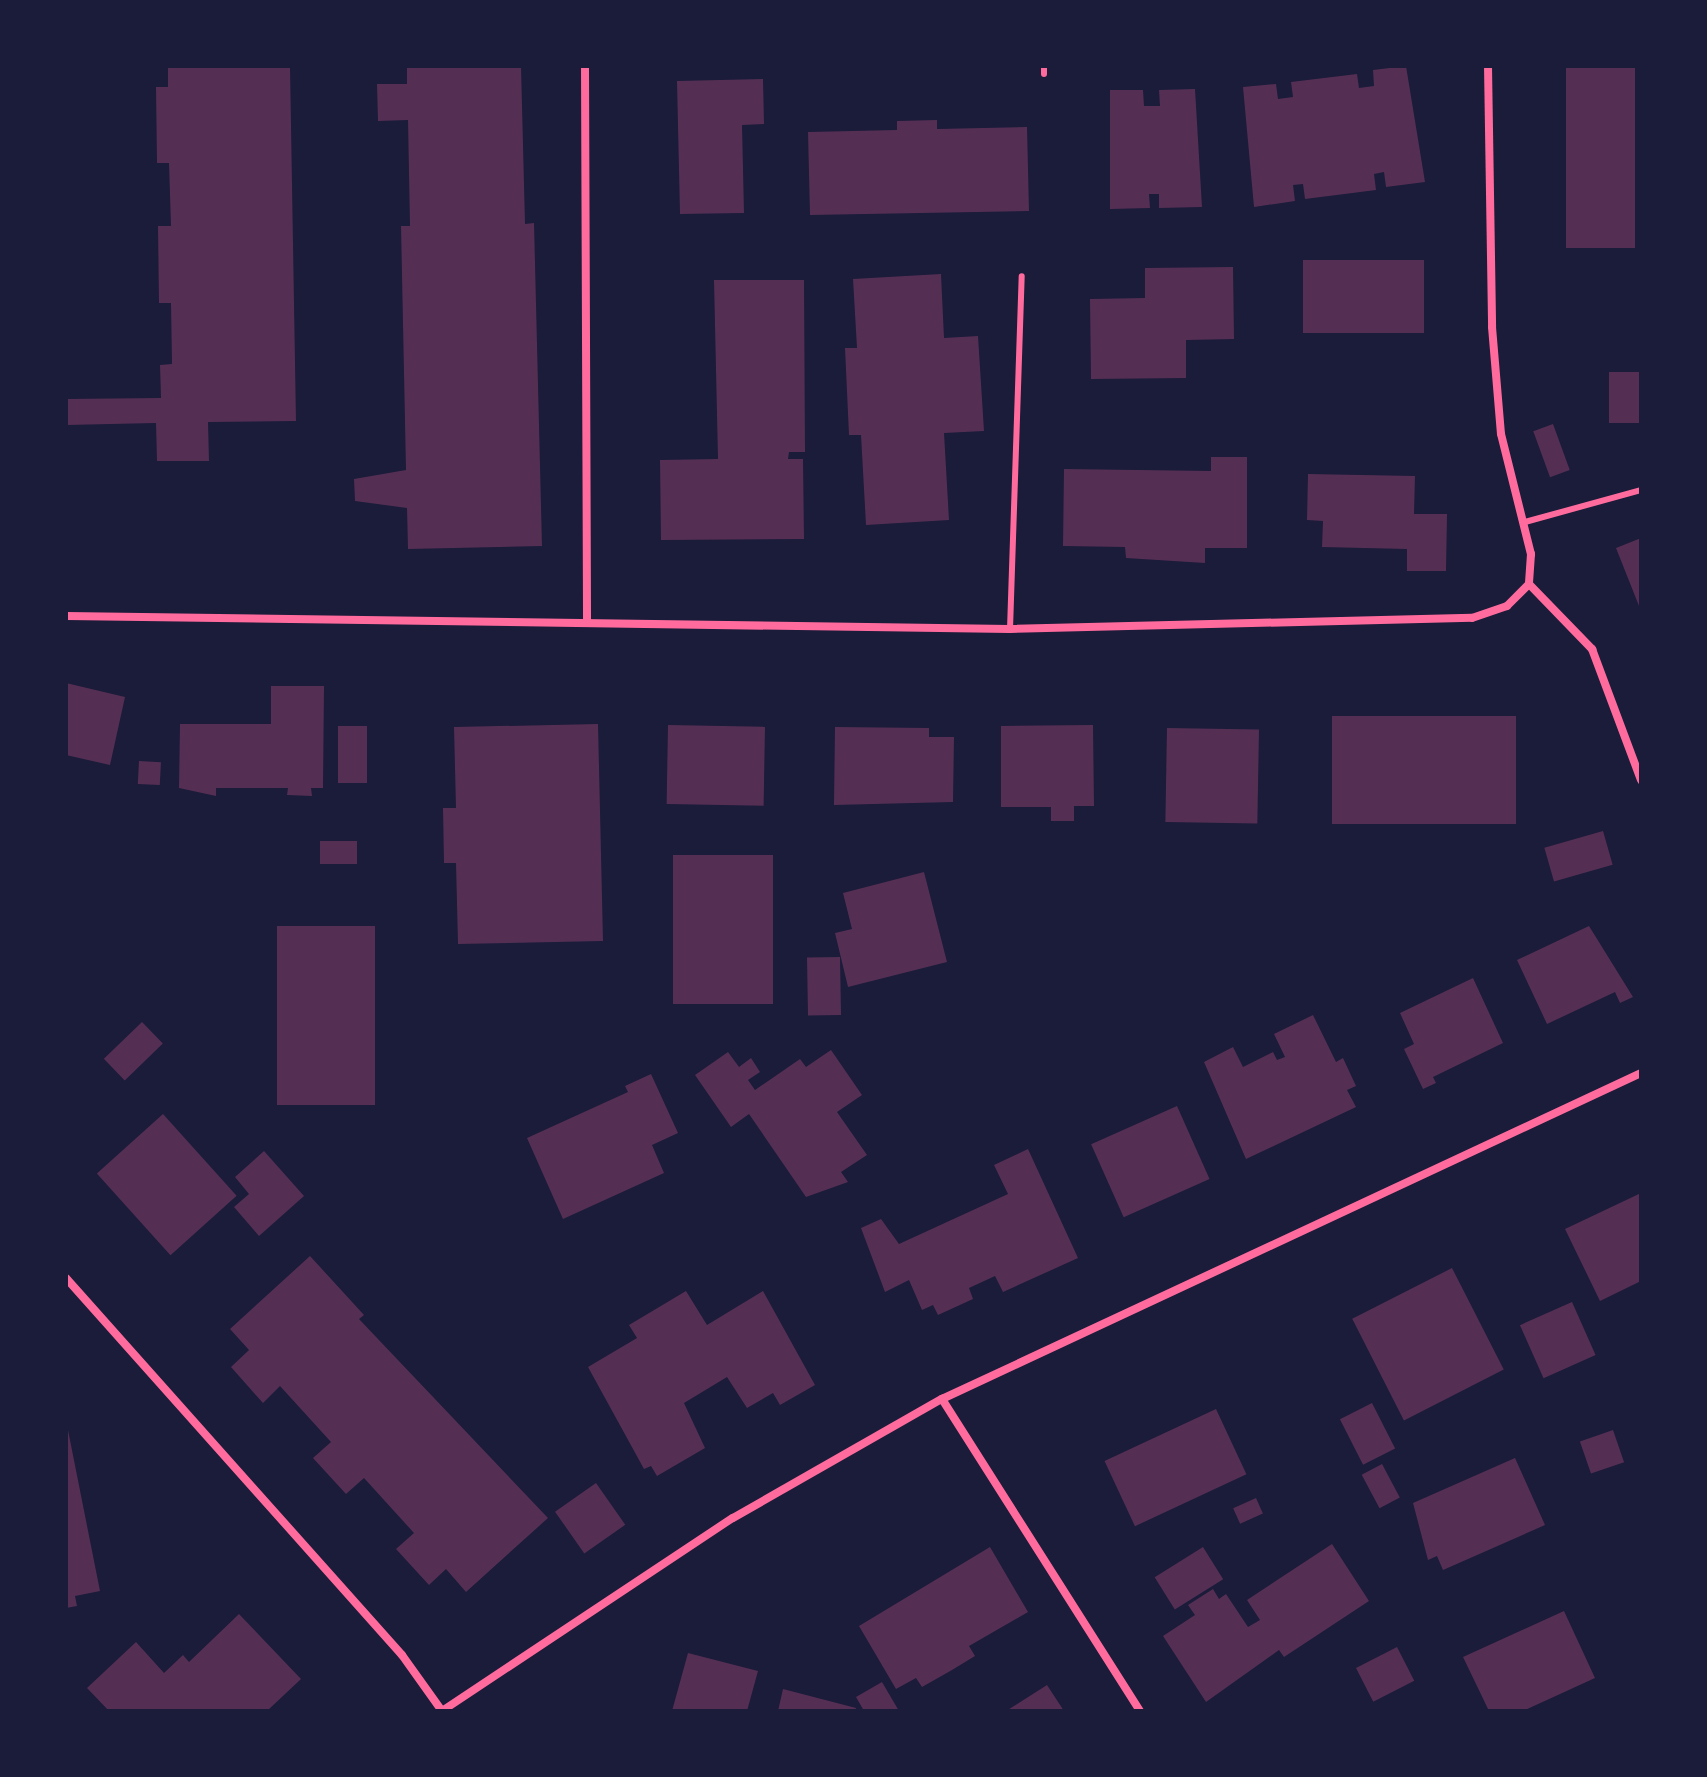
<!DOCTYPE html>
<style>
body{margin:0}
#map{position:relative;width:1707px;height:1777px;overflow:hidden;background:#1b1b3a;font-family:"Fira Sans Condensed",sans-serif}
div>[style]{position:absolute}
.building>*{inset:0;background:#542f53;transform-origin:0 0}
.service>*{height:6px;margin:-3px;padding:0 3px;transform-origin:3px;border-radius:3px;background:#ff6b9d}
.minor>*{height:8px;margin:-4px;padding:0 4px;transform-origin:4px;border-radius:4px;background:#ff6b9d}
span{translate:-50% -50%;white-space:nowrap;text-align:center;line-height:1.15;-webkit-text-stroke:6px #1b1b3a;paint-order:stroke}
.frame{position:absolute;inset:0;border:68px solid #1b1b3a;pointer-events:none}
</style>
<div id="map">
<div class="building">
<i style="clip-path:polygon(168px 66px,290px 66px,296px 421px,208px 422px,209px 461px,157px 461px,156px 423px,66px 425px,66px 399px,161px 398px,160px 365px,172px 364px,171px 303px,159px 303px,158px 226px,171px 226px,169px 163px,157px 163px,156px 87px,168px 87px)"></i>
<i style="clip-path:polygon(407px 66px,521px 66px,525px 224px,534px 223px,542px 546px,408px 549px,407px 508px,355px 501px,354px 479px,406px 470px,401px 226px,410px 226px,408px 120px,378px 121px,377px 84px,407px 84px)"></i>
<i style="clip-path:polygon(1406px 66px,1425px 182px,1386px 187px,1384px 172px,1374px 174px,1376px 190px,1305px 199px,1303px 184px,1293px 185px,1295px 201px,1254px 207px,1243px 87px,1276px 84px,1278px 99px,1293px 97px,1291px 82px,1357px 74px,1359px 88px,1374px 86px,1373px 70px)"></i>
<i style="left:1566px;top:66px;width:69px;height:182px"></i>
<i style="clip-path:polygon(763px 79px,764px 124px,742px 125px,744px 213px,680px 214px,677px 81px)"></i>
<i style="clip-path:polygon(1195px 89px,1202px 207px,1159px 208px,1159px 194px,1149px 194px,1150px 208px,1110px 209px,1110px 90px,1143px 90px,1144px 106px,1160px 106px,1159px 90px)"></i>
<i style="clip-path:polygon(937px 120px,937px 129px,1027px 127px,1029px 211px,810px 215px,808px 132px,897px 130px,897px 121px)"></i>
<i style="left:1424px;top:260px;width:73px;height:121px;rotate:90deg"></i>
<i style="clip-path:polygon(1233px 267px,1234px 339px,1186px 340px,1186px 378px,1091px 379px,1090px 299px,1145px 298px,1145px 268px)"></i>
<i style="clip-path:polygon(941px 274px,944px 338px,978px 336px,984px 431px,944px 433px,949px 520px,866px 525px,861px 435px,849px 435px,845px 348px,857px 348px,853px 279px)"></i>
<i style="clip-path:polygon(714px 280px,804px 280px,805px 452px,789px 452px,788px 459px,803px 459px,804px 539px,661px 540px,660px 460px,718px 459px)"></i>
<i style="left:1609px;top:372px;width:32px;height:51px"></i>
<i style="left:1553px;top:424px;width:49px;height:21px;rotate:70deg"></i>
<i style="clip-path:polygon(1211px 457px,1247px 457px,1247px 548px,1205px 548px,1205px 563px,1126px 558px,1125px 547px,1063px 546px,1064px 469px,1211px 471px)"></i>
<i style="clip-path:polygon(1308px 474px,1415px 476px,1414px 514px,1447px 514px,1446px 571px,1407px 571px,1407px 549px,1322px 547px,1323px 521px,1307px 520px)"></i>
<i style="clip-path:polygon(1641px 538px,1641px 611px,1616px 548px)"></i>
<i style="clip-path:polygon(66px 683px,125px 697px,110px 765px,66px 755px)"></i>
<i style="clip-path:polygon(271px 686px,324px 686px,323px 788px,311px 788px,312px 796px,287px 795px,288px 788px,216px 788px,216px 796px,179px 788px,180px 724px,271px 724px)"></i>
<i style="left:1332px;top:716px;width:184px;height:108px"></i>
<i style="clip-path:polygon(598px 724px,603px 941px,458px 944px,456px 863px,444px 863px,443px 808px,456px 808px,454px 727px)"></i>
<i style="left:668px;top:725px;width:97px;height:79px;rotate:1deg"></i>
<i style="clip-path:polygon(1093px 725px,1094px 806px,1074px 806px,1074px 821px,1051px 821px,1051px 807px,1001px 807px,1001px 726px)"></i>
<i style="left:338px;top:726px;width:29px;height:57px"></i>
<i style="clip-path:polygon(835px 727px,929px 728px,929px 737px,954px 737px,953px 802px,834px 805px)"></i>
<i style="left:1167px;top:728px;width:92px;height:94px;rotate:1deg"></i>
<i style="left:139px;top:761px;width:22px;height:23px;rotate:3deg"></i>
<i style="left:1603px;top:831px;width:35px;height:61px;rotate:74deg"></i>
<i style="left:357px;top:841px;width:23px;height:37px;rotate:90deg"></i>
<i style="left:673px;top:855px;width:100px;height:149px"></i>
<i style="clip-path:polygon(924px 872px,947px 962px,848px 987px,835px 933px,852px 929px,843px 893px)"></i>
<i style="left:277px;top:926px;width:98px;height:179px"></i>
<i style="clip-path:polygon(1589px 926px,1633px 997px,1620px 1003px,1615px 992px,1547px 1024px,1517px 960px)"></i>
<i style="left:840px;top:957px;width:58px;height:33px;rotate:89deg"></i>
<i style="clip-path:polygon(1473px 978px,1503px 1043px,1433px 1077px,1436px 1083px,1423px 1089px,1404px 1049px,1414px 1044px,1400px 1013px)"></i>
<i style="clip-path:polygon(1313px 1015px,1336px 1062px,1343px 1058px,1356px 1086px,1347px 1090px,1356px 1107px,1246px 1159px,1204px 1062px,1233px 1047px,1243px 1067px,1273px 1052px,1277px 1060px,1285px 1057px,1274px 1034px)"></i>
<i style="left:142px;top:1022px;width:30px;height:53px;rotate:46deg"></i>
<i style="clip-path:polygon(831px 1050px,862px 1095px,837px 1112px,867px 1155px,841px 1172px,848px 1182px,806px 1197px,749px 1114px,731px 1127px,695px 1075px,728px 1052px,739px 1067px,751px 1058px,760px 1072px,748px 1080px,755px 1090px,800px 1059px,806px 1067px)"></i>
<i style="clip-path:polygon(651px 1074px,678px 1133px,652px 1145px,664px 1173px,563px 1219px,527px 1138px,628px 1092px,625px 1086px)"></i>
<i style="left:1177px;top:1106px;width:80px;height:94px;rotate:66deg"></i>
<i style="left:163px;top:1114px;width:110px;height:89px;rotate:48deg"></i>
<i style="clip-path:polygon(1028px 1149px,1078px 1258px,1003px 1292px,995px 1276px,969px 1288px,973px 1299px,938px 1315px,933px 1305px,922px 1310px,909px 1280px,885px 1292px,861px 1228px,881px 1219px,899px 1244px,1008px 1194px,994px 1165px)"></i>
<i style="clip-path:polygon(264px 1151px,304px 1196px,259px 1236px,234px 1207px,249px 1194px,235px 1177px)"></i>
<i style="clip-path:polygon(1641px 1193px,1641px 1281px,1600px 1301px,1565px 1229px)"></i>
<i style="clip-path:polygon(310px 1256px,364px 1315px,359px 1319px,548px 1518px,466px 1592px,446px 1569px,429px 1585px,396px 1549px,414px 1533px,364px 1478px,346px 1494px,313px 1458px,331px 1442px,280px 1386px,263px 1403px,231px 1367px,249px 1350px,230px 1329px)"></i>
<i style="left:1452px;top:1268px;width:114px;height:112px;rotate:63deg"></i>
<i style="clip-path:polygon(686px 1291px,707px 1325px,763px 1291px,815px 1385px,780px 1405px,773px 1393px,747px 1408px,727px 1377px,684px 1403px,705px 1448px,657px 1476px,651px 1466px,644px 1469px,588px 1367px,637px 1338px,629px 1325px)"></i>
<i style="left:1572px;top:1302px;width:58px;height:57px;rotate:66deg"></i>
<i style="left:1372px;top:1403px;width:51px;height:36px;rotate:63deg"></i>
<i style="left:1216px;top:1409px;width:72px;height:123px;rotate:65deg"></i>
<i style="clip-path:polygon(66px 1420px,100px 1591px,75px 1596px,77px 1606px,66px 1608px)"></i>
<i style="left:1613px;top:1430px;width:34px;height:35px;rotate:71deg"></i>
<i style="clip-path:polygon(1515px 1458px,1545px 1525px,1443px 1570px,1437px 1556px,1428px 1560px,1413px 1503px)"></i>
<i style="left:1382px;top:1464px;width:38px;height:23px;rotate:62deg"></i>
<i style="left:596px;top:1483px;width:51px;height:50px;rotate:55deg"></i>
<i style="left:1256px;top:1498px;width:17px;height:25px;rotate:66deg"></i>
<i style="clip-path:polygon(1332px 1544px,1369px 1601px,1284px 1657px,1279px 1650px,1206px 1702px,1163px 1636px,1195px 1615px,1188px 1605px,1213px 1589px,1219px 1599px,1226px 1594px,1248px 1627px,1260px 1620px,1247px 1600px)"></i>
<i style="clip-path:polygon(990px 1547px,1028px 1612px,969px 1646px,975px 1656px,952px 1670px,922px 1687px,916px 1678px,896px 1689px,859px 1626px)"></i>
<i style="left:1203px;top:1547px;width:38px;height:57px;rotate:58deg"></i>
<i style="clip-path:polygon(1564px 1611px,1595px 1678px,1523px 1711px,1489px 1711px,1463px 1657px)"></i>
<i style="clip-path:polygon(239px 1614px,301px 1679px,267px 1711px,109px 1711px,87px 1688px,136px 1642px,164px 1673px,183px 1655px,189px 1662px)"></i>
<i style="left:1397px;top:1647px;width:38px;height:46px;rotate:63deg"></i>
<i style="clip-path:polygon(688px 1653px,758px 1671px,747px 1711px,672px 1711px)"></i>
<i style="clip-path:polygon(882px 1682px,899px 1711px,864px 1711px,856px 1697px)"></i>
<i style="clip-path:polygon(1047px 1685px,1064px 1711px,1006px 1711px)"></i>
<i style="clip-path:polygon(783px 1689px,856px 1708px,855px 1711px,778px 1711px)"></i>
</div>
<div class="service">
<i style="left:1044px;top:74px;width:8px;rotate:-90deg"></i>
<i style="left:1525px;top:522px;width:120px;rotate:-15.4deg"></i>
<i style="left:1010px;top:629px;width:353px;rotate:-88.1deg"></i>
</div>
<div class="minor">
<i style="left:585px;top:66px;width:554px;rotate:89.79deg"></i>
<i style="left:1488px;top:66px;width:261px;rotate:89.1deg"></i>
<i style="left:1492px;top:327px;width:107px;rotate:85.2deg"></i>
<i style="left:1501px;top:434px;width:124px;rotate:76deg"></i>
<i style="left:1531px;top:554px;width:30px;rotate:94deg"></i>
<i style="left:1529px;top:584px;width:91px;rotate:45.9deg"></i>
<i style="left:1592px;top:649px;width:140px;rotate:69.5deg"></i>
<i style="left:66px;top:616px;width:944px;rotate:0.79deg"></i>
<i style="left:1010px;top:629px;width:462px;rotate:-1.4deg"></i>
<i style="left:1472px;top:618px;width:37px;rotate:-19deg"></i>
<i style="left:1507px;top:606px;width:31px;rotate:-45deg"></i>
<i style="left:66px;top:1278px;width:505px;rotate:48.29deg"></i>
<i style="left:402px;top:1655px;width:69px;rotate:54.5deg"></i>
<i style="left:442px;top:1711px;width:349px;rotate:-33.6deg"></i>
<i style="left:733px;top:1518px;width:241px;rotate:-29.7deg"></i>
<i style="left:942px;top:1399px;width:771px;rotate:-25deg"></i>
<i style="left:942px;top:1399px;width:370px;rotate:57.6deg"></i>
</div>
<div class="frame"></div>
</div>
